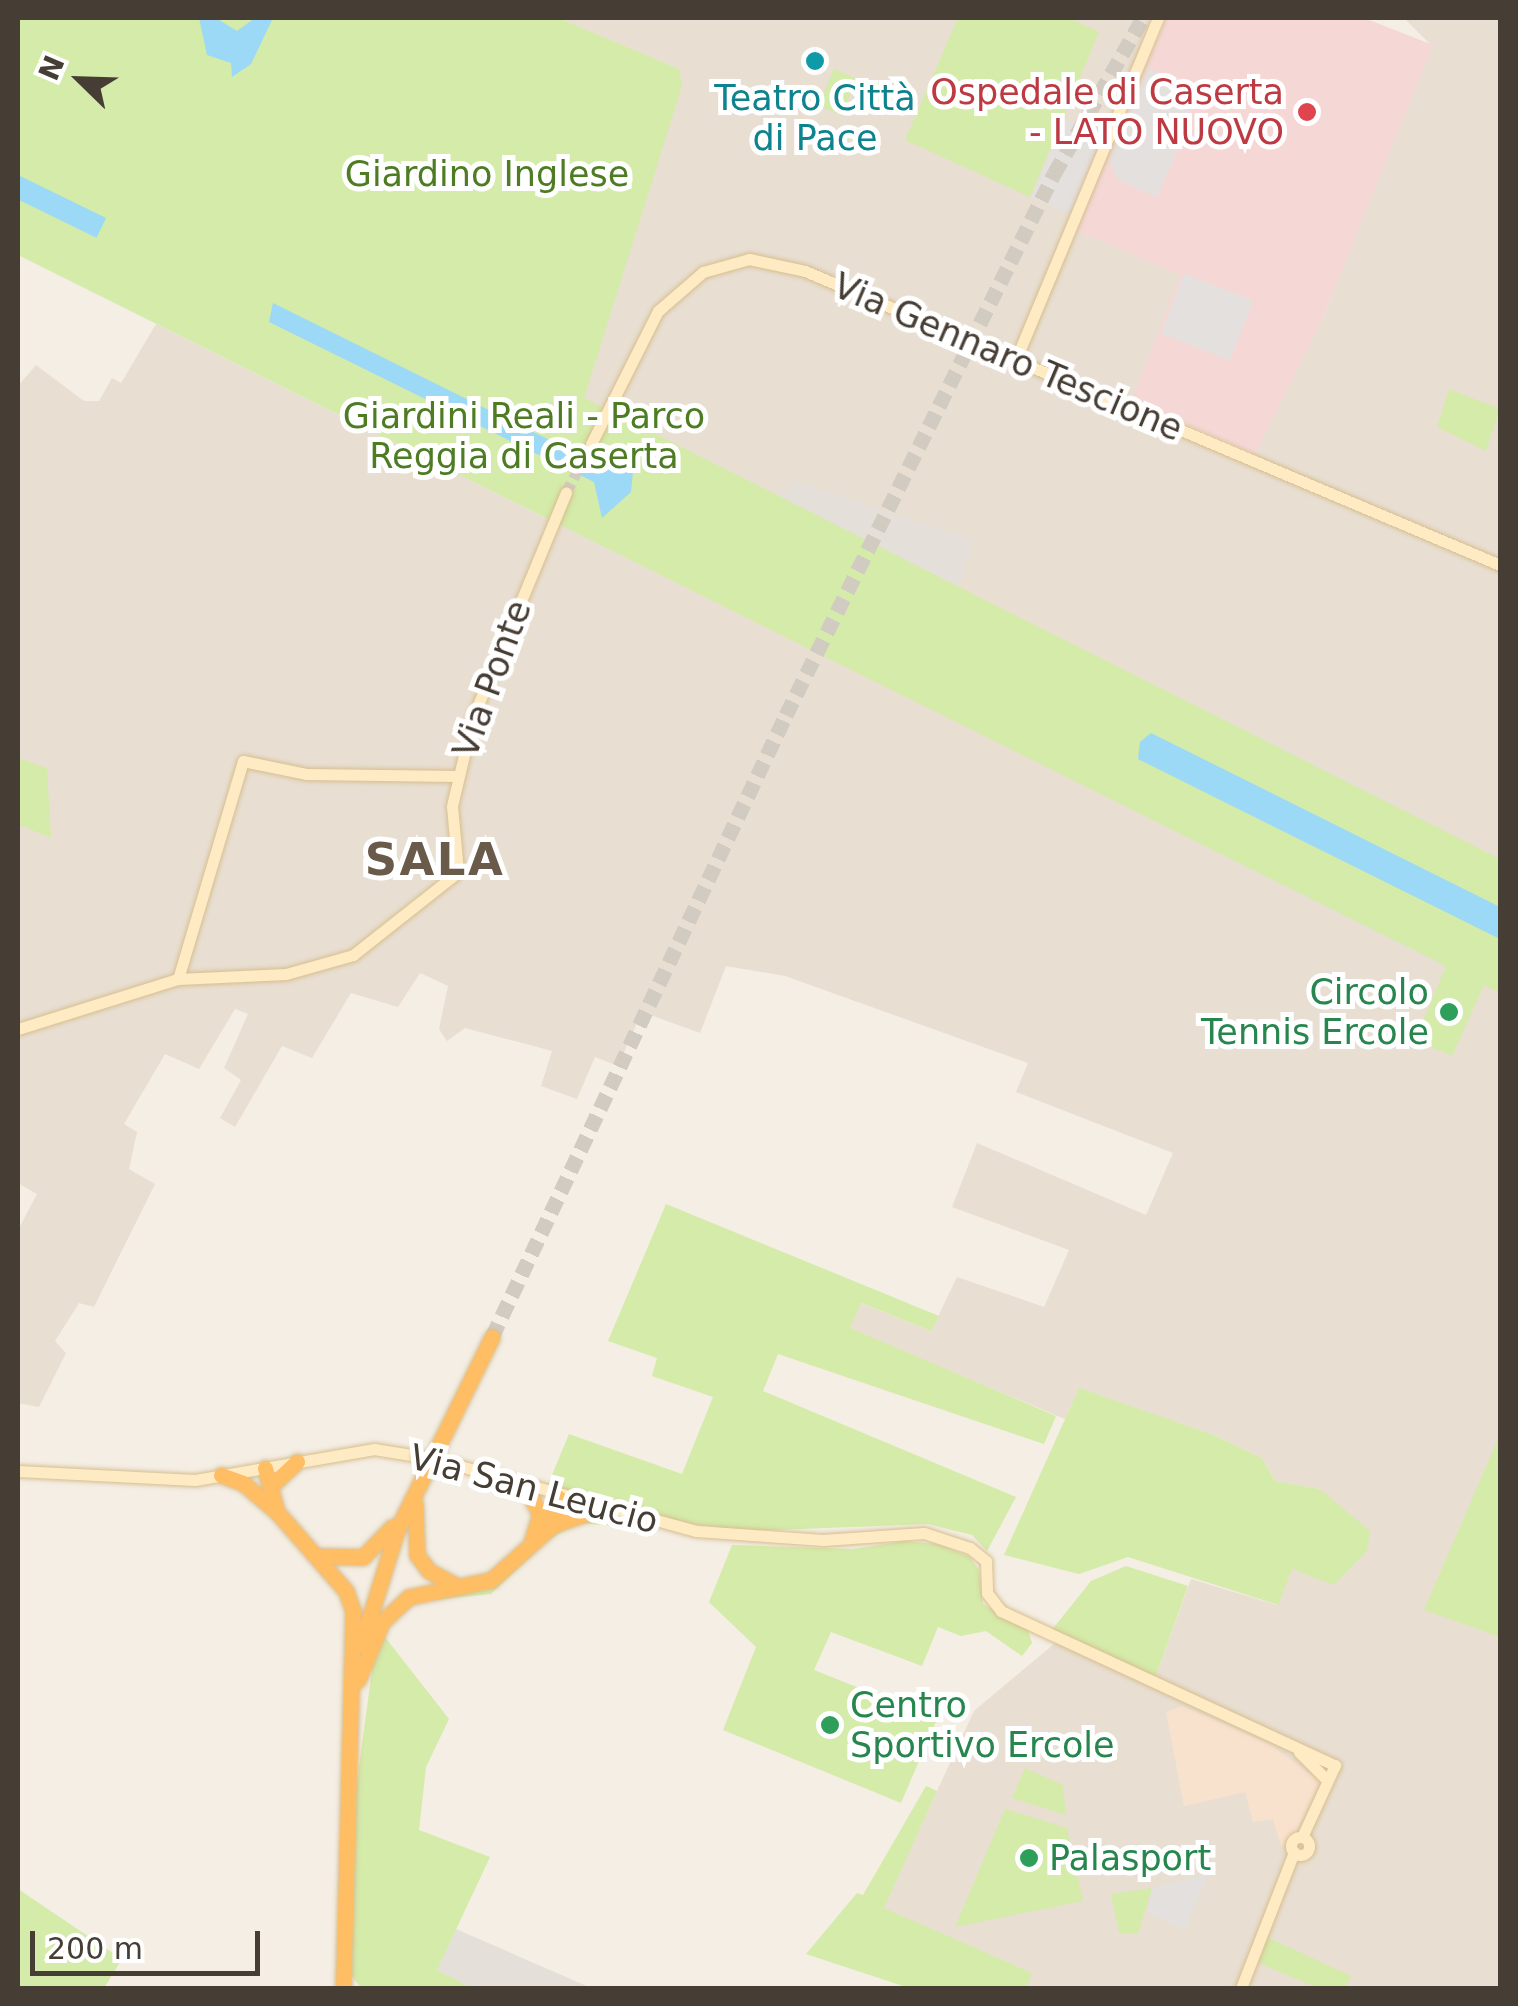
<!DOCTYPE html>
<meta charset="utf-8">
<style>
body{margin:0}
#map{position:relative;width:1518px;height:2006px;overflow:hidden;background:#f4eee4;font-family:"DejaVu Sans",sans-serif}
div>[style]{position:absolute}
.residential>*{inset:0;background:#e8dfd2}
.commercial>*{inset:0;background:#f8e2cd}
.industrial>*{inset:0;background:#e5dfd9}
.medical>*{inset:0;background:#f5d8d6}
.green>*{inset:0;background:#d4eba9;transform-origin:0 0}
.parking>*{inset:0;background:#e4e0dd;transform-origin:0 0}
.water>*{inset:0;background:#9bd9f6;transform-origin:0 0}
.secondary-tunnel>*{height:11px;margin-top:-5.5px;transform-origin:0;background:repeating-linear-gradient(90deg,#d1cbc1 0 11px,transparent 0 16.5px)}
.highway-tunnel>*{height:15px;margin-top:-7.5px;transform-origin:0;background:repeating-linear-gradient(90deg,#d1cbc1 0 15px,transparent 0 23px)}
.roads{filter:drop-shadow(0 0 2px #d7be90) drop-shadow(0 0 2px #d7be90)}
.secondary>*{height:11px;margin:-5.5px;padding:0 5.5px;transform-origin:5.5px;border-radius:5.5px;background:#ffebc3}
.secondary>.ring{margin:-5.5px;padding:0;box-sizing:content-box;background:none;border:11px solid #ffebc3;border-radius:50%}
.highway>*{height:15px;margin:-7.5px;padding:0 7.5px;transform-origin:7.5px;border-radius:7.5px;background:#ffbd64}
.bridges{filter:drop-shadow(0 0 2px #d7be90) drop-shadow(0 0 2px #d7be90)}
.secondary-bridge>*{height:11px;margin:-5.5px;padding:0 5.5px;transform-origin:5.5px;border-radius:5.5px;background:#ffebc3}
.dots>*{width:28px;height:28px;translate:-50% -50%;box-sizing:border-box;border:5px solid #fff;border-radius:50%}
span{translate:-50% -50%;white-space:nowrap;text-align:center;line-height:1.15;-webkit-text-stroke:10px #fff;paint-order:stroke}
.health-label{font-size:35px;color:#be3a42}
.right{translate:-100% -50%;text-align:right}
.culture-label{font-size:35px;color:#0d838f}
.park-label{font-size:35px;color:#4d7c22}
.street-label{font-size:35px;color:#463d34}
.leisure-label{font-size:35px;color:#27864d}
.left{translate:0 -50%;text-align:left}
.district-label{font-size:45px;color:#6a5a4a;font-weight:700;letter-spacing:2.5px}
.frame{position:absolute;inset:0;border:20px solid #463d34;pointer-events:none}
.north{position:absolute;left:30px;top:30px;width:100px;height:100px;-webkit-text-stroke:8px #fff;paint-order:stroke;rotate:293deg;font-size:28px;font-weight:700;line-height:40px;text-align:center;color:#463d34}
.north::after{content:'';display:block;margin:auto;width:35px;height:45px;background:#463d34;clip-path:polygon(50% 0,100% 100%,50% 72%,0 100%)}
.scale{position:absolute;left:30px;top:1931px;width:230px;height:45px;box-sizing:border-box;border:5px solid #463d34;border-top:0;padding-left:12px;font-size:30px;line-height:35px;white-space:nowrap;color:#463d34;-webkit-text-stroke:8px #fff;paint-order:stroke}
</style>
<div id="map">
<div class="residential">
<i style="clip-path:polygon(559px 18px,1150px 18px,1145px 55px,1070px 227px,1182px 275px,1132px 408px,1250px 458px,1320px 324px,1432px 46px,1404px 18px,1500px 18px,1500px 1988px,1026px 1988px,1031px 1973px,883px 1908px,974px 1711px,1061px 1638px,1154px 1681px,1191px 1579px,1277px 1605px,1320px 1489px,1275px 1481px,1262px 1458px,1211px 1434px,1079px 1389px,1065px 1419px,849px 1329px,860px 1303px,931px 1331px,957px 1277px,1044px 1307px,1069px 1250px,952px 1207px,977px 1143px,1146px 1215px,1173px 1153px,1016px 1092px,1028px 1063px,785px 976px,726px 966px,700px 1033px,642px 1012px,618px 1066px,595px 1057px,577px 1099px,541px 1086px,552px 1051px,465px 1028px,447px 1041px,439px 1029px,448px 986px,420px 973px,398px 1007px,351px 993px,312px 1058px,282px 1046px,235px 1127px,220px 1118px,241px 1080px,224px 1068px,248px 1014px,235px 1009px,199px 1069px,165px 1054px,124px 1124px,137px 1132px,129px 1169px,155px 1184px,94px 1307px,79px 1303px,55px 1341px,66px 1353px,39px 1407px,18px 1403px,18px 1230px,37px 1194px,18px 1183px,18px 386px,36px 365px,84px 401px,99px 401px,112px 378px,121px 383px,156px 324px,544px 517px,678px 69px)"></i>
</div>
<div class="commercial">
<i style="clip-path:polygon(1182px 1706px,1269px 1744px,1321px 1782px,1293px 1837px,1281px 1846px,1273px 1819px,1253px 1822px,1245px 1792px,1184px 1806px,1166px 1712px)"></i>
</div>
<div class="industrial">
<i style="clip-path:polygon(795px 481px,975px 540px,958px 588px,775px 497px)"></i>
<i style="clip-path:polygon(456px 1929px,589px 1987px,588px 1988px,472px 1988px,436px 1970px)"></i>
</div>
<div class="medical">
<i style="clip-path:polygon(1166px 18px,1364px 18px,1433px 45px,1320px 324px,1255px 454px,1131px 401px,1181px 275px,1075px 230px)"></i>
</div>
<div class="green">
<i style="clip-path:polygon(18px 18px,559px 18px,679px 69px,682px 86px,584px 398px,1500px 859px,1500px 993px,1484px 985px,1452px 1056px,1415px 1040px,1446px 966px,18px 255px)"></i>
<i style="clip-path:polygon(958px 18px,1069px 18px,1099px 32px,1030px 197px,905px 140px)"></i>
<i style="left:834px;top:69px;width:25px;height:40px;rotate:23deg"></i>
<i style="clip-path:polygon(1449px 389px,1500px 409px,1486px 451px,1437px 427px)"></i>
<i style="clip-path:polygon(18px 758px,47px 768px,51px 838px,18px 824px)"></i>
<i style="clip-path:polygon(666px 1204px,939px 1316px,931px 1331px,861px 1303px,850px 1328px,1056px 1416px,1044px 1444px,778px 1354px,763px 1391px,1016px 1497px,987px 1551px,972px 1535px,928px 1524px,748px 1531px,692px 1524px,547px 1487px,569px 1434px,682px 1474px,713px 1397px,652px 1376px,657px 1358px,608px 1341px)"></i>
<i style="clip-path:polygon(1079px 1388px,1211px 1434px,1262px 1458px,1275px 1481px,1320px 1489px,1370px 1531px,1367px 1551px,1334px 1585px,1292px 1569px,1278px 1605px,1128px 1557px,1079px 1574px,1004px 1555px)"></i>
<i style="clip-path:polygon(1500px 1434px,1500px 1637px,1424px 1610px)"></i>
<i style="clip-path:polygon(597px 1518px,659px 1530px,578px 1523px,548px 1540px,491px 1594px,415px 1602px,381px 1632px,449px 1719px,426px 1767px,419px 1830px,490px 1857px,437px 1970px,472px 1988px,361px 1988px,351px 1975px,356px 1789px,376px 1640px,381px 1632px,400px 1606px,429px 1595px,488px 1590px,559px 1526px)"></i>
<i style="clip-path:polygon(905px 1541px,938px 1544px,970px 1557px,979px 1570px,983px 1604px,1028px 1630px,1032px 1643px,1022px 1656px,986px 1631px,961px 1636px,938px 1627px,922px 1666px,831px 1632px,814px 1670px,937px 1719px,901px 1803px,723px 1730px,756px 1647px,709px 1602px,732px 1545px,853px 1549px)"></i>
<i style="clip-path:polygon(1126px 1566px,1188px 1586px,1154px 1681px,1051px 1631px,1091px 1581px)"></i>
<i style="clip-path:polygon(1025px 1768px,1063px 1785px,1066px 1815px,1012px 1798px)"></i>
<i style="clip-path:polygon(926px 1786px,937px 1791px,884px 1908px,1032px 1973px,1026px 1988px,909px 1988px,806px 1954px,857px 1893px,863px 1895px)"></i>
<i style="clip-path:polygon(1005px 1809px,1067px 1828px,1083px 1901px,955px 1927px)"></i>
<i style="clip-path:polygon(1152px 1888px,1138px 1934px,1119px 1933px,1111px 1894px)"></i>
<i style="clip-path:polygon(18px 1889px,122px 1959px,104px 1988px,18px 1988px)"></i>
<i style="clip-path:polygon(1267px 1937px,1351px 1976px,1345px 1988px,1318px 1988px,1259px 1963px)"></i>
</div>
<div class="parking">
<i style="clip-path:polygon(1148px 68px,1191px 86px,1190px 121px,1157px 197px,1118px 180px,1109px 160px)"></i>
<i style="left:1063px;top:120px;width:45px;height:84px;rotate:22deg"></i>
<i style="left:1184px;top:274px;width:74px;height:64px;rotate:21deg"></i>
<i style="clip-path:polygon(1208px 1874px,1185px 1929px,1147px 1913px,1152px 1888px)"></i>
</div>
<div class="water">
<i style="clip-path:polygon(199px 18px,216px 18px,237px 31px,255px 18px,273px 18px,251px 64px,232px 77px,231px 63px,207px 55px)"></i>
<i style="left:18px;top:175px;width:98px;height:22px;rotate:26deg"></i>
<i style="clip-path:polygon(273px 303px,602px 466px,635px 451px,631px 492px,602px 518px,594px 482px,269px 322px)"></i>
<i style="clip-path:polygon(1151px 733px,1500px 907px,1500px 939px,1138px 759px,1140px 742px)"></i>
</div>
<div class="secondary-tunnel">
<i style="left:566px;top:493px;width:55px;rotate:-63deg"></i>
</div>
<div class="highway-tunnel">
<i style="left:492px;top:1337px;width:688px;rotate:-64.7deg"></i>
<i style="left:786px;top:715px;width:604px;rotate:-63.65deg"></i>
<i style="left:1054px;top:174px;width:180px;rotate:-60.3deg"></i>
</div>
<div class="roads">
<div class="secondary">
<i style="left:1016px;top:359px;width:369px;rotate:-67.4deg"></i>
<i style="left:591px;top:444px;width:149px;rotate:-63.3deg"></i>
<i style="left:658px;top:311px;width:60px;rotate:-40.9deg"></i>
<i style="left:703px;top:272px;width:48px;rotate:-15.8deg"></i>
<i style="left:749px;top:259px;width:57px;rotate:12.1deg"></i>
<i style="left:805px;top:271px;width:755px;rotate:22.93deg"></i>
<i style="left:178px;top:979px;width:227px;rotate:-73.4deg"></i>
<i style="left:243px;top:761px;width:64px;rotate:11.7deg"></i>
<i style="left:306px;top:774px;width:151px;rotate:0.8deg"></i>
<i style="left:18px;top:1029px;width:168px;rotate:-17.4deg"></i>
<i style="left:178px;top:979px;width:108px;rotate:-2.7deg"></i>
<i style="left:286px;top:974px;width:70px;rotate:-15.8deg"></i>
<i style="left:353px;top:955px;width:134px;rotate:-38.3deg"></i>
<i style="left:458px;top:872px;width:66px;rotate:-95.2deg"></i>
<i style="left:452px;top:806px;width:91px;rotate:-76.7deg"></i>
<i style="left:473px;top:717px;width:243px;rotate:-67.5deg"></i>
<i style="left:442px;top:1461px;width:264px;rotate:15.4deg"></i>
<i style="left:697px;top:1531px;width:126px;rotate:4.1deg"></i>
<i style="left:823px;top:1540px;width:101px;rotate:-4deg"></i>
<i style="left:924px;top:1533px;width:48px;rotate:18.1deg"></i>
<i style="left:970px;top:1548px;width:21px;rotate:39deg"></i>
<i style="left:986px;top:1561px;width:32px;rotate:88deg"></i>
<i style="left:987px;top:1593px;width:23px;rotate:52deg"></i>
<i style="left:1001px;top:1611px;width:368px;rotate:24.8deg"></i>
<i style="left:1335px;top:1765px;width:79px;rotate:114.6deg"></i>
<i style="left:18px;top:1471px;width:177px;rotate:2.9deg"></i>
<i style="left:195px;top:1480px;width:182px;rotate:-9.8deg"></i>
<i style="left:374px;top:1449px;width:44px;rotate:9.2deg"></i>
<i style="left:1299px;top:1752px;width:40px;rotate:45deg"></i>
<i class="ring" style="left:1291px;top:1837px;width:7px;height:7px"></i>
<i style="left:1241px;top:1988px;width:146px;rotate:-68.7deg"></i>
</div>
<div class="highway">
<i style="left:265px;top:1468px;width:46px;rotate:74.7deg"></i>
<i style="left:221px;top:1475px;width:23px;rotate:20deg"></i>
<i style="left:243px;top:1483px;width:45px;rotate:40.5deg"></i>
<i style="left:277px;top:1512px;width:105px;rotate:48.9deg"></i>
<i style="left:346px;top:1591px;width:21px;rotate:71deg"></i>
<i style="left:353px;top:1611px;width:377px;rotate:91.5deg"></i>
<i style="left:273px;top:1484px;width:33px;rotate:-43deg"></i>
<i style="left:526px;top:1487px;width:30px;rotate:63deg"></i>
<i style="left:540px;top:1514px;width:28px;rotate:107deg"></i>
<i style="left:415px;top:1503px;width:52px;rotate:87.8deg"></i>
<i style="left:417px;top:1555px;width:20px;rotate:53deg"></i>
<i style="left:429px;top:1571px;width:30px;rotate:28deg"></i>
<i style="left:553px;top:1525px;width:28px;rotate:-80deg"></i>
<i style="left:316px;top:1556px;width:47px;rotate:1.2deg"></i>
<i style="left:363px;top:1557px;width:42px;rotate:-46deg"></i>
<i style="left:361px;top:1645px;width:121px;rotate:-72.6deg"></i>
<i style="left:397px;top:1530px;width:215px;rotate:-63.8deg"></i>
<i style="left:358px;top:1680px;width:63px;rotate:-67.5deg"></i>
<i style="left:382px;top:1622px;width:37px;rotate:-43deg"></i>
<i style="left:409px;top:1597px;width:84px;rotate:-11.7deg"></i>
<i style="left:491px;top:1580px;width:83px;rotate:-41.6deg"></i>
<i style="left:553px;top:1525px;width:49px;rotate:-19.2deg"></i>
</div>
</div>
<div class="bridges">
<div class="secondary-bridge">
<i style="left:417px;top:1456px;width:25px;rotate:11deg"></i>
</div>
</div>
<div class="dots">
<i style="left:815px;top:61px;background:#0f9aa8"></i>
<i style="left:1307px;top:112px;background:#e0444e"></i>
<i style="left:1449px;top:1012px;background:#2e9e5b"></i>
<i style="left:830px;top:1725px;background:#2e9e5b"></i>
<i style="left:1029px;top:1858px;background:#2e9e5b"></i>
</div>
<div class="health-label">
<span class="right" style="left:1284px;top:112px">Ospedale di Caserta<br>- LATO NUOVO</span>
</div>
<div class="culture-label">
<span style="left:815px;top:118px">Teatro Città<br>di Pace</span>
</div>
<div class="park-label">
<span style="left:487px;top:174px">Giardino Inglese</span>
<span style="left:524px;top:436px">Giardini Reali - Parco<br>Reggia di Caserta</span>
</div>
<div class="street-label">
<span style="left:1008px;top:357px;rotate:23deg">Via Gennaro Tescione</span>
<span style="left:492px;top:679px;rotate:-70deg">Via Ponte</span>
<span style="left:534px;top:1489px;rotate:15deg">Via San Leucio</span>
</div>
<div class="leisure-label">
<span class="right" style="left:1429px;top:1012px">Circolo<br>Tennis Ercole</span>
<span class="left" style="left:850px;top:1725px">Centro<br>Sportivo Ercole</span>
<span class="left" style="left:1049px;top:1858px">Palasport</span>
</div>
<div class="district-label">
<span style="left:435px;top:860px">SALA</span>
</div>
<div class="frame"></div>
<div class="north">N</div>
<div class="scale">200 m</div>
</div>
